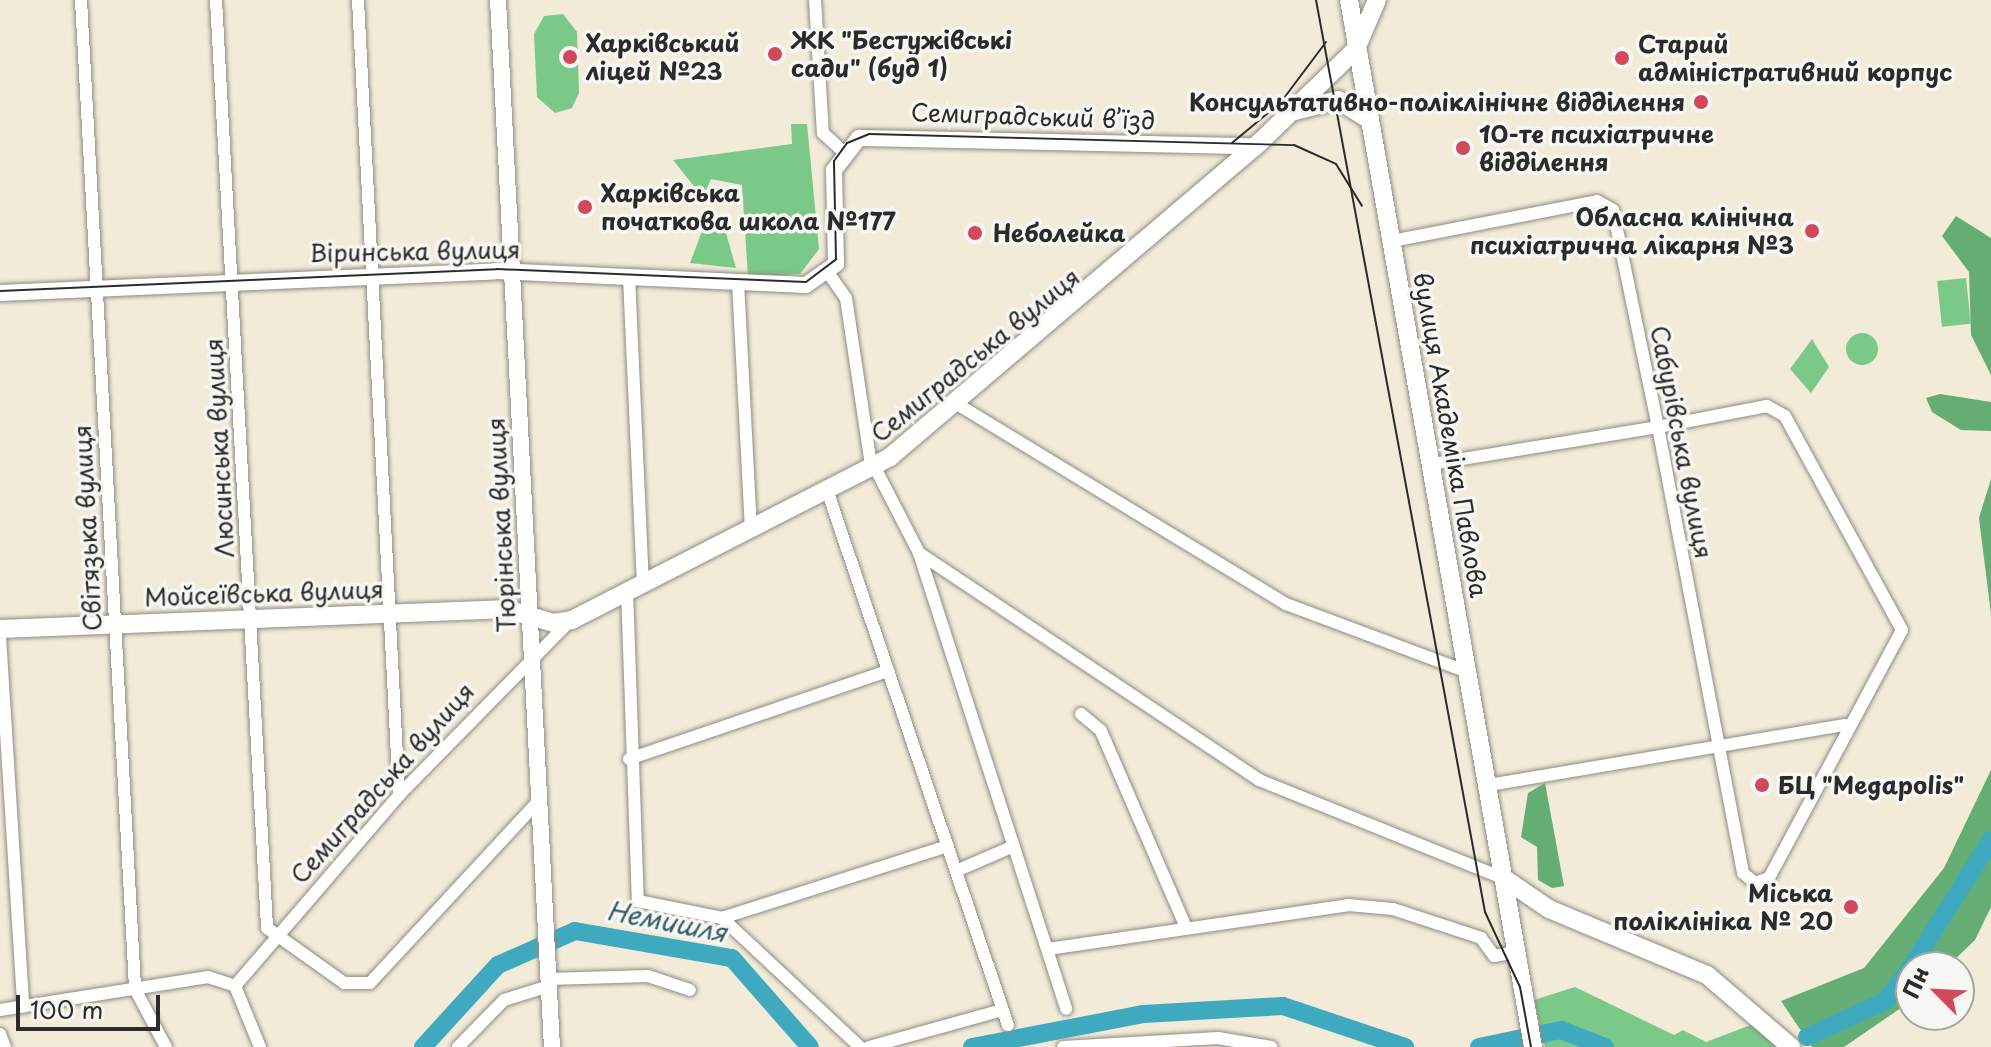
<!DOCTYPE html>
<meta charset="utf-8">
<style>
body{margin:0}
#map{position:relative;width:1991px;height:1047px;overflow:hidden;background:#f1ebd8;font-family:"Playpen Sans",sans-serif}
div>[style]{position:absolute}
.green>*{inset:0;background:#7bc989;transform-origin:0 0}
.round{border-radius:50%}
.forest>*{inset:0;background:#64ad75}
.river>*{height:18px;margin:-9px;padding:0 9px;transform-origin:9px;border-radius:9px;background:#3faabf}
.roads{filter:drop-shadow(0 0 2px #8e8b82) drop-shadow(0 0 2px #8e8b82)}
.minor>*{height:12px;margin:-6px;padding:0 6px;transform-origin:6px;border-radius:6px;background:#fff}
.secondary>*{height:16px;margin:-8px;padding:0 8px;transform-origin:8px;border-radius:8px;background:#fff}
.primary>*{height:18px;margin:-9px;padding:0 9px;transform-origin:9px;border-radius:9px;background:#fff}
.tram>*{height:2px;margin:-1px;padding:0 1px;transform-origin:1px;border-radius:1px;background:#2b2b2b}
.dots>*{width:22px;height:22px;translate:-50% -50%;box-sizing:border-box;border:4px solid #f6f6f2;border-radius:50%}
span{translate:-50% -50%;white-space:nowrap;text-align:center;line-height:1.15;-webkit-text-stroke:7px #f6f6f2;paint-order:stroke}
.poi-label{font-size:24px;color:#2b2b2b;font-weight:700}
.left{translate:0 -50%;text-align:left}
.right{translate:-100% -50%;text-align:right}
.street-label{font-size:24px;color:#2b2b2b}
.water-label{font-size:26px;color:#335e66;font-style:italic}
.north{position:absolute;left:1895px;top:951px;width:80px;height:80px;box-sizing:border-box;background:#f6f6f2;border:2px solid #a5a5a2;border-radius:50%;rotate:294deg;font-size:22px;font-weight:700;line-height:32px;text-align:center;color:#2b2b2b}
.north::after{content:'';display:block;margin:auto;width:28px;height:36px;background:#d1495b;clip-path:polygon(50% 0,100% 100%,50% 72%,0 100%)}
.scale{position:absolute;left:16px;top:995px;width:144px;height:36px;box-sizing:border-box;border:4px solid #2b2b2b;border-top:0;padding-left:10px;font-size:24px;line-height:28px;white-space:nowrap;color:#2b2b2b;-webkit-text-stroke:6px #f6f6f2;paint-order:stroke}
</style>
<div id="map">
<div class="green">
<i style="clip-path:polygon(563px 14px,577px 32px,579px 93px,572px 108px,555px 113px,537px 97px,534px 34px,544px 16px)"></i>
<i style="clip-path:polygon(791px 124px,807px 124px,819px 249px,800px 274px,748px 277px,742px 185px,711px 179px,705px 193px,697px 190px,673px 160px,792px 144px)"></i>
<i style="clip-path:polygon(714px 221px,724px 226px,736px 268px,690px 263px,704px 226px)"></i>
<i style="left:1966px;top:278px;width:46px;height:29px;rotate:84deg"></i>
<i class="round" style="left:1846px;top:333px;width:32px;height:32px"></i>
<i style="clip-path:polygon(1812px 339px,1829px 367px,1811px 393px,1790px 369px)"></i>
<i style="clip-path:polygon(1575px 987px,1674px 1035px,1683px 1030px,1706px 1042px,1756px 1023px,1778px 1047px,1545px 1047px,1534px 1000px)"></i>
</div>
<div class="forest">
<i style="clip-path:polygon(1956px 216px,1991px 238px,1991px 375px,1971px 335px,1969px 272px,1942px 236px)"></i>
<i style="clip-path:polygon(1940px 394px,1991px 402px,1991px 431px,1961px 430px,1932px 412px,1926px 398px)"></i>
<i style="clip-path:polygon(1991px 479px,1991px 614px,1979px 518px)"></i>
<i style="clip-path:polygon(1991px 770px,1991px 907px,1975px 940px,1947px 967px,1911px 967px,1911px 1001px,1844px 1047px,1812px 1047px,1781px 1001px,1864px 968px,1944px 868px)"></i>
<i style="clip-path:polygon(1545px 783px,1564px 886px,1552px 888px,1538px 880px,1537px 847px,1521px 837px,1528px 793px)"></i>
</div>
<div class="river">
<i style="left:1911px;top:967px;width:150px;rotate:-57.8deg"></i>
<i style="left:1807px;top:1037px;width:88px;rotate:-24.8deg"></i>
<i style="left:1887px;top:1000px;width:41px;rotate:-54deg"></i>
<i style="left:423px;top:1047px;width:111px;rotate:-47.6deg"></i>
<i style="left:498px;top:965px;width:84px;rotate:-23.8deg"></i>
<i style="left:575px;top:931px;width:159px;rotate:9.8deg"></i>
<i style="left:732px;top:958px;width:118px;rotate:48.8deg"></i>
<i style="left:972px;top:1047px;width:175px;rotate:-10.9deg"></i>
<i style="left:1144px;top:1014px;width:139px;rotate:-3.3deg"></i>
<i style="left:1283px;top:1006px;width:129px;rotate:18.6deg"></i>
<i style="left:1479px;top:1047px;width:84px;rotate:-11.7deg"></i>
<i style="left:1561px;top:1030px;width:47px;rotate:21.1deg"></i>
</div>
<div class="roads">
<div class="minor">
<i style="left:81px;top:0;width:990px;rotate:86.87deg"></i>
<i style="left:135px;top:989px;width:66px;rotate:61.9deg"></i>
<i style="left:216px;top:0;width:929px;rotate:86.85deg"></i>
<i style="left:267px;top:928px;width:95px;rotate:35.5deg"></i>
<i style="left:344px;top:983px;width:26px"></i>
<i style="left:370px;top:983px;width:244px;rotate:-47.2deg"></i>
<i style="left:358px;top:0;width:796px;rotate:87.05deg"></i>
<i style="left:815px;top:0;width:133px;rotate:86.6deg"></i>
<i style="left:823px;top:133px;width:26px;rotate:43deg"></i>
<i style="left:1392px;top:241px;width:209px;rotate:-11deg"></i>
<i style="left:1597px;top:201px;width:18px;rotate:29deg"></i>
<i style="left:1613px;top:210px;width:222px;rotate:78.3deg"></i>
<i style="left:1658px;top:427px;width:454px;rotate:79.2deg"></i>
<i style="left:1743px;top:873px;width:16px;rotate:40deg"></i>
<i style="left:1755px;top:883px;width:15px;rotate:-20deg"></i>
<i style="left:1769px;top:878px;width:281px;rotate:-61.8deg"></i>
<i style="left:1902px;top:630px;width:244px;rotate:-118.7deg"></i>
<i style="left:1785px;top:416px;width:21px;rotate:-151deg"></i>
<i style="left:1767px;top:406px;width:111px;rotate:169.1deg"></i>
<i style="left:1658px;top:427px;width:230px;rotate:170.7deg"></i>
<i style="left:829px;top:274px;width:29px;rotate:55deg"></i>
<i style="left:846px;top:298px;width:162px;rotate:81.5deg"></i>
<i style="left:870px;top:458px;width:107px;rotate:62.7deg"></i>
<i style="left:919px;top:553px;width:479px;rotate:72.1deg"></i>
<i style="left:629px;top:277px;width:304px;rotate:87.4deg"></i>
<i style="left:738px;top:282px;width:244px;rotate:87deg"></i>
<i style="left:957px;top:404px;width:385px;rotate:31.3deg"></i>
<i style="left:1286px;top:604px;width:194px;rotate:20.5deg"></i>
<i style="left:826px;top:487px;width:568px;rotate:71.31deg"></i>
<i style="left:919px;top:553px;width:409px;rotate:33.7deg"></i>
<i style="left:1259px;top:780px;width:265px;rotate:21.9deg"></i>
<i style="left:627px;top:590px;width:311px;rotate:88deg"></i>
<i style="left:638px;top:901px;width:86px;rotate:11.4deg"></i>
<i style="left:722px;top:918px;width:237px;rotate:-17.7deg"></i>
<i style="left:0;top:636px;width:371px;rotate:86.4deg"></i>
<i style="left:1081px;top:714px;width:26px;rotate:40deg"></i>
<i style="left:1101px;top:731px;width:214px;rotate:66.6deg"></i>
<i style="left:629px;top:759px;width:274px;rotate:-18.8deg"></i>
<i style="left:1489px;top:785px;width:361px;rotate:-9.6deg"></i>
<i style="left:956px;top:871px;width:63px;rotate:-23.3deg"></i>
<i style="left:722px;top:918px;width:189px;rotate:43.1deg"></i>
<i style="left:1048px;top:949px;width:303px;rotate:-8.3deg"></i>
<i style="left:1348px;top:905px;width:45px;rotate:5.1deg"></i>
<i style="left:1393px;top:909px;width:93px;rotate:18.2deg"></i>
<i style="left:1481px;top:938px;width:22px;rotate:54deg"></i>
<i style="left:1494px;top:956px;width:23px;rotate:-10deg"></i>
<i style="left:549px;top:979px;width:99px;rotate:-1.7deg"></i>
<i style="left:648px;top:976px;width:44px;rotate:18.4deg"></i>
<i style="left:235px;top:986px;width:252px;rotate:-49.3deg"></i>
<i style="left:399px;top:795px;width:243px;rotate:-45.5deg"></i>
<i style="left:235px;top:986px;width:66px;rotate:67.7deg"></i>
<i style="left:0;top:1010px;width:211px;rotate:-9deg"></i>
<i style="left:208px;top:977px;width:28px;rotate:18deg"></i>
<i style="left:0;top:1034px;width:14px;rotate:69deg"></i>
<i style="left:458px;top:1047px;width:66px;rotate:-45.6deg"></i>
<i style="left:504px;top:1000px;width:47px;rotate:-17.3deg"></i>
<i style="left:869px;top:1047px;width:138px;rotate:-15.5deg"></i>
<i style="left:1063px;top:1047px;width:155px;rotate:-3.3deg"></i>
<i style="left:1218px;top:1038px;width:54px;rotate:9.6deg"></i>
</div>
<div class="secondary">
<i style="left:498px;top:0;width:1048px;rotate:87.05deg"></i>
<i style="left:0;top:293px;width:495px;rotate:-2.5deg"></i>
<i style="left:495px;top:271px;width:311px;rotate:2.6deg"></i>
<i style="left:806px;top:285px;width:37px;rotate:-35deg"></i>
<i style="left:836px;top:264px;width:94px;rotate:-91.2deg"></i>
<i style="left:834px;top:170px;width:41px;rotate:-52deg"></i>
<i style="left:859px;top:138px;width:397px;rotate:1.2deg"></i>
</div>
<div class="primary">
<i style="left:1349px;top:0;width:1063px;rotate:80.03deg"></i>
<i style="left:1295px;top:111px;width:44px;rotate:-14.3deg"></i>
<i style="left:1338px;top:100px;width:36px;rotate:32deg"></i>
<i style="left:0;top:629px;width:506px;rotate:-2.26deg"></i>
<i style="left:506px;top:609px;width:50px;rotate:16.3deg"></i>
<i style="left:554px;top:623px;width:18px;rotate:-9deg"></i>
<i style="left:572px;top:620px;width:357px;rotate:-27.1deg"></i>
<i style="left:890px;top:457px;width:483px;rotate:-40.4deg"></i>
<i style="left:1258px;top:144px;width:136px;rotate:-44.1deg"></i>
<i style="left:1356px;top:49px;width:53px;rotate:-66.8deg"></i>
<i style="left:1505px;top:879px;width:53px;rotate:34.3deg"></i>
<i style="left:1549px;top:909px;width:171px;rotate:22.7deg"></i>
<i style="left:1707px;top:975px;width:111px;rotate:40.6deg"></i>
</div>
</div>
<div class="tram">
<i style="left:1316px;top:0;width:928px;rotate:79.5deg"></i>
<i style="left:1485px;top:912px;width:83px;rotate:65deg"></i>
<i style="left:1520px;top:987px;width:61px;rotate:79.6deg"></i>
<i style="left:1232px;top:143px;width:64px;rotate:-39.9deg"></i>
<i style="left:1281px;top:102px;width:75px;rotate:-53.1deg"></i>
<i style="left:0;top:291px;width:497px;rotate:-2.5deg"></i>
<i style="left:497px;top:269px;width:309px;rotate:2.4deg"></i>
<i style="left:806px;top:282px;width:38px;rotate:-37deg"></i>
<i style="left:836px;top:259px;width:98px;rotate:-91.2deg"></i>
<i style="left:834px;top:161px;width:22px;rotate:-54deg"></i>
<i style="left:847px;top:143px;width:24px;rotate:-22deg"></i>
<i style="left:869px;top:134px;width:425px;rotate:1.5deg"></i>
<i style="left:1294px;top:145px;width:46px;rotate:24.3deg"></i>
<i style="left:1336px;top:164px;width:49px;rotate:58.2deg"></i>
</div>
<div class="dots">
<i style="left:775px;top:54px;background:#d1495b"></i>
<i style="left:570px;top:57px;background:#d1495b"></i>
<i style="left:1622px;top:58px;background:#d1495b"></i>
<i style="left:1701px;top:102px;background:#d1495b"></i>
<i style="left:1463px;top:148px;background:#d1495b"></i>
<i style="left:585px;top:207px;background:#d1495b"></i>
<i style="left:1812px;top:231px;background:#d1495b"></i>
<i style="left:975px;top:233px;background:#d1495b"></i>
<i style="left:1762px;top:785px;background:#d1495b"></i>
<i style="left:1851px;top:907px;background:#d1495b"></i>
</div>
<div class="poi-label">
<span class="left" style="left:791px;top:54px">ЖК "Бестужівські<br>сади" (буд 1)</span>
<span class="left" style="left:586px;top:57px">Харківський<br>ліцей №23</span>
<span class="left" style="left:1638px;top:58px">Старий<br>адміністративний корпус</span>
<span class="right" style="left:1685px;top:102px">Консультативно-поліклінічне відділення</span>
<span class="left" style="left:1479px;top:148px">10-те психіатричне<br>відділення</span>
<span class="left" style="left:601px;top:207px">Харківська<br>початкова школа №177</span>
<span class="right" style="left:1794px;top:231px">Обласна клінічна<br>психіатрична лікарня №3</span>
<span class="left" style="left:993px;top:233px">Неболейка</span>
<span class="left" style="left:1778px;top:785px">БЦ "Megapolis"</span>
<span class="right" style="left:1833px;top:907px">Міська<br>поліклініка № 20</span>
</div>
<div class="street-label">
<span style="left:1033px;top:116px;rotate:2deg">Семиградський в’їзд</span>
<span style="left:415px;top:251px;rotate:-1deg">Віринська вулиця</span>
<span style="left:975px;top:355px;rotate:-39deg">Семиградська вулиця</span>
<span style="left:1451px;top:435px;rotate:80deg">вулиця Академіка Павлова</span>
<span style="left:1682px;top:442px;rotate:79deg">Сабурівська вулиця</span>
<span style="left:219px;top:448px;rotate:-93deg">Люсинська вулиця</span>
<span style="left:501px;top:525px;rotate:-93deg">Тюрінська вулиця</span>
<span style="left:87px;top:528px;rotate:-93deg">Світязька вулиця</span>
<span style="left:264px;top:593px;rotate:-2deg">Мойсеївська вулиця</span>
<span style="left:382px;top:783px;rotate:-48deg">Семиградська вулиця</span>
</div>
<div class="water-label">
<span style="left:667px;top:921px;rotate:11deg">Немишля</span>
</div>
<div class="north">Пн</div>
<div class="scale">100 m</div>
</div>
